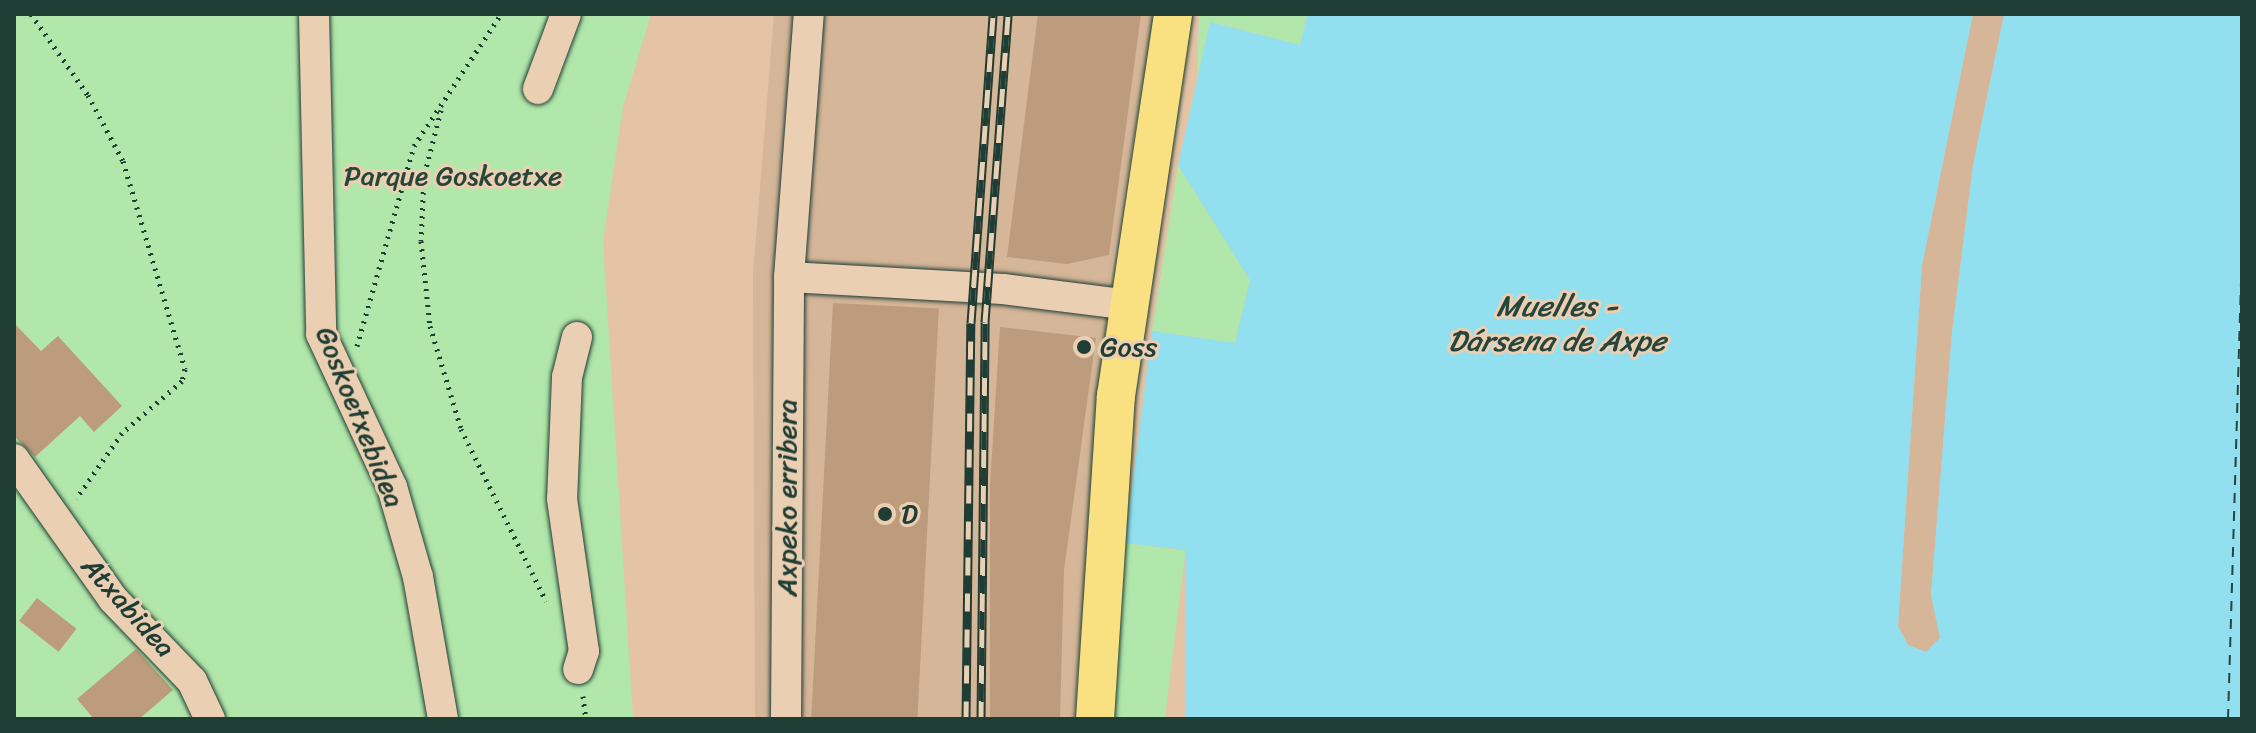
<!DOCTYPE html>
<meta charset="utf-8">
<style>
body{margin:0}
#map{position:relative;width:2256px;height:733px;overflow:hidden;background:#e5c4a6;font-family:Sriracha,sans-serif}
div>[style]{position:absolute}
.built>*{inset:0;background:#d5b698}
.green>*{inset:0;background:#b1e7aa;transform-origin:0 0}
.water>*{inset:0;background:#91dfef}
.ferry>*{height:2px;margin-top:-1px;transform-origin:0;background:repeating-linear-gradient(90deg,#25453d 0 10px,transparent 0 18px)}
.building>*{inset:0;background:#bd9c7d;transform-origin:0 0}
.path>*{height:5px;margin-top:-2.5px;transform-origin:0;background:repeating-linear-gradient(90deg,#1f3d34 0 2px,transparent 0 8px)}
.roads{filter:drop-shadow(0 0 2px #1f3d34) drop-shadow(0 0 2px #1f3d34)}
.minor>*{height:30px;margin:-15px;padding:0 15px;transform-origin:15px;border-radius:15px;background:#ebcfb2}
.major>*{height:38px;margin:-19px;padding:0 19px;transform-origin:19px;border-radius:19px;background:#f9e181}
.rail>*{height:9px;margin-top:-4.5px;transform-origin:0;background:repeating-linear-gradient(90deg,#ebcfb2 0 18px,#1f3d34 0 36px);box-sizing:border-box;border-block:2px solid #1f3d34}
.dots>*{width:22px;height:22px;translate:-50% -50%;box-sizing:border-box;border:4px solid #ebcfb2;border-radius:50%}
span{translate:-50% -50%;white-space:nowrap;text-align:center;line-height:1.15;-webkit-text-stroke:6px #ebcfb2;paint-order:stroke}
.park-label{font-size:28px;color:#26463a}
.poi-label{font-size:28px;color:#1f3d34}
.left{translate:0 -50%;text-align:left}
.street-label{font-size:28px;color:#1f3d34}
.water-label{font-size:30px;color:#25453d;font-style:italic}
.frame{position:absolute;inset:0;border:16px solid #1f3d34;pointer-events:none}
</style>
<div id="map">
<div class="built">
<i style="clip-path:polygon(774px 14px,1155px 14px,1110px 274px,1074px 719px,755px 719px,753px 274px)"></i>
<i style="clip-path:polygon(1973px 14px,2004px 14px,1973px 165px,1952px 332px,1931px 595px,1940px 638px,1926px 652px,1908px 645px,1898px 626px,1922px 265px)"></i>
</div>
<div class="green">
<i style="clip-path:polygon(14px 14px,651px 14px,623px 107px,603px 241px,633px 719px,14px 719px)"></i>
<i style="clip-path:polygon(1199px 14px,1308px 14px,1300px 45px,1210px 22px,1197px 83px)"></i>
<i style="clip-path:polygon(1178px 165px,1250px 280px,1235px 343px,1152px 331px)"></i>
<i style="left:1125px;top:543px;width:61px;height:176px;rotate:7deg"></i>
</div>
<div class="water">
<i style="clip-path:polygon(1308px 14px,1973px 14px,1922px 265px,1898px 626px,1908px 645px,1926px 652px,1940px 638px,1931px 595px,1952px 332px,1973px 165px,2004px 14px,2242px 14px,2242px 719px,1185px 719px,1186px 550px,1125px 543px,1152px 331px,1235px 343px,1250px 280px,1178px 165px,1210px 22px,1300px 45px)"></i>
</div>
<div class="ferry">
<i style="left:2228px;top:719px;width:461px;rotate:-88.3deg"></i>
</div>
<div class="building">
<i style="clip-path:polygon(1038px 14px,1141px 14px,1109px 255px,1067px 264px,1007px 257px)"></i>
<i style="left:833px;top:303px;width:106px;height:416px;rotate:3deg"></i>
<i style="clip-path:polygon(14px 323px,41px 351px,58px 336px,122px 406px,94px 432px,80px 416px,35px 457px,14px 436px)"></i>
<i style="clip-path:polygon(1000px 327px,1096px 338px,1064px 570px,1060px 719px,990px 719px,990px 485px)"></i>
<i style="left:37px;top:598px;width:50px;height:29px;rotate:38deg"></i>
<i style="clip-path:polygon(136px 649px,173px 690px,139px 719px,94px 719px,77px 699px)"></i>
</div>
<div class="path">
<i style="left:31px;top:14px;width:99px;rotate:54.9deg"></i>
<i style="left:88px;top:95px;width:75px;rotate:62.1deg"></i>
<i style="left:123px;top:161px;width:217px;rotate:73.4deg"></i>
<i style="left:185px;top:369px;width:12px;rotate:104deg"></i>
<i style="left:182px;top:381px;width:79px;rotate:139.1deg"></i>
<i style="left:122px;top:433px;width:80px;rotate:124.9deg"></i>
<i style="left:441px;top:110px;width:68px;rotate:104.4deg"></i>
<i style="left:424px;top:176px;width:65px;rotate:92.6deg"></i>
<i style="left:421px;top:241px;width:85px;rotate:84deg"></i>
<i style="left:430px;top:326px;width:108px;rotate:73.2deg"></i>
<i style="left:461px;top:429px;width:192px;rotate:63.7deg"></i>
<i style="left:357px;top:346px;width:208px;rotate:-74.1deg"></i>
<i style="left:414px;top:146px;width:158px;rotate:-56.6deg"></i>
<i style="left:583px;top:696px;width:23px;rotate:83deg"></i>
</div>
<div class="roads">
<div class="minor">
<i style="left:314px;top:14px;width:320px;rotate:88.7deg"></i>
<i style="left:321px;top:334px;width:169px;rotate:65.1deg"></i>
<i style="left:392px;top:487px;width:94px;rotate:73.9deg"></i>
<i style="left:418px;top:577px;width:144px;rotate:80deg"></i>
<i style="left:538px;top:89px;width:80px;rotate:-69.5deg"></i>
<i style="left:789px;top:277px;width:264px;rotate:-85.7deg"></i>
<i style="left:577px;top:337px;width:41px;rotate:104deg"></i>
<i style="left:567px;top:377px;width:122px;rotate:92.3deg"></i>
<i style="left:562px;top:499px;width:154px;rotate:81.8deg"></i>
<i style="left:584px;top:651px;width:19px;rotate:108deg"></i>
<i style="left:14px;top:459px;width:171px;rotate:54.7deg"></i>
<i style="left:113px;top:599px;width:114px;rotate:46.1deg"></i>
<i style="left:192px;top:681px;width:42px;rotate:64.7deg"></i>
<i style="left:786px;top:719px;width:442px;rotate:-89.6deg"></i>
<i style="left:789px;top:277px;width:214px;rotate:3.2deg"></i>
<i style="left:1003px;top:289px;width:127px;rotate:7.2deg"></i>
</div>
<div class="major">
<i style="left:1095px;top:719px;width:324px;rotate:-86.3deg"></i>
<i style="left:1116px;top:396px;width:386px;rotate:-81.5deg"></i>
</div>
</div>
<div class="rail">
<i style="left:966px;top:719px;width:396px;rotate:-89.3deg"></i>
<i style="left:971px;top:323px;width:310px;rotate:-85.9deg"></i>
<i style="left:981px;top:719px;width:397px;rotate:-89.4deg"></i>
<i style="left:985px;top:322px;width:309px;rotate:-85.7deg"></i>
</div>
<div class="dots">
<i style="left:1084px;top:347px;background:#1f3d34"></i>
<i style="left:885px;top:514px;background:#1f3d34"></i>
</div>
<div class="park-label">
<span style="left:453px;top:176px">Parque Goskoetxe</span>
</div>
<div class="poi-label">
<span class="left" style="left:1100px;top:347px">Goss</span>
<span class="left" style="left:901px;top:514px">D</span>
</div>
<div class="street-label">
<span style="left:360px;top:417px;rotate:68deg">Goskoetxebidea</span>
<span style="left:787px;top:498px;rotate:-90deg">Axpeko erribera</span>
<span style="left:128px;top:607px;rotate:48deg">Atxabidea</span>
</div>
<div class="water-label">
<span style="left:1557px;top:323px">Muelles -<br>Dársena de Axpe</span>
</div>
<div class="frame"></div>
</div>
